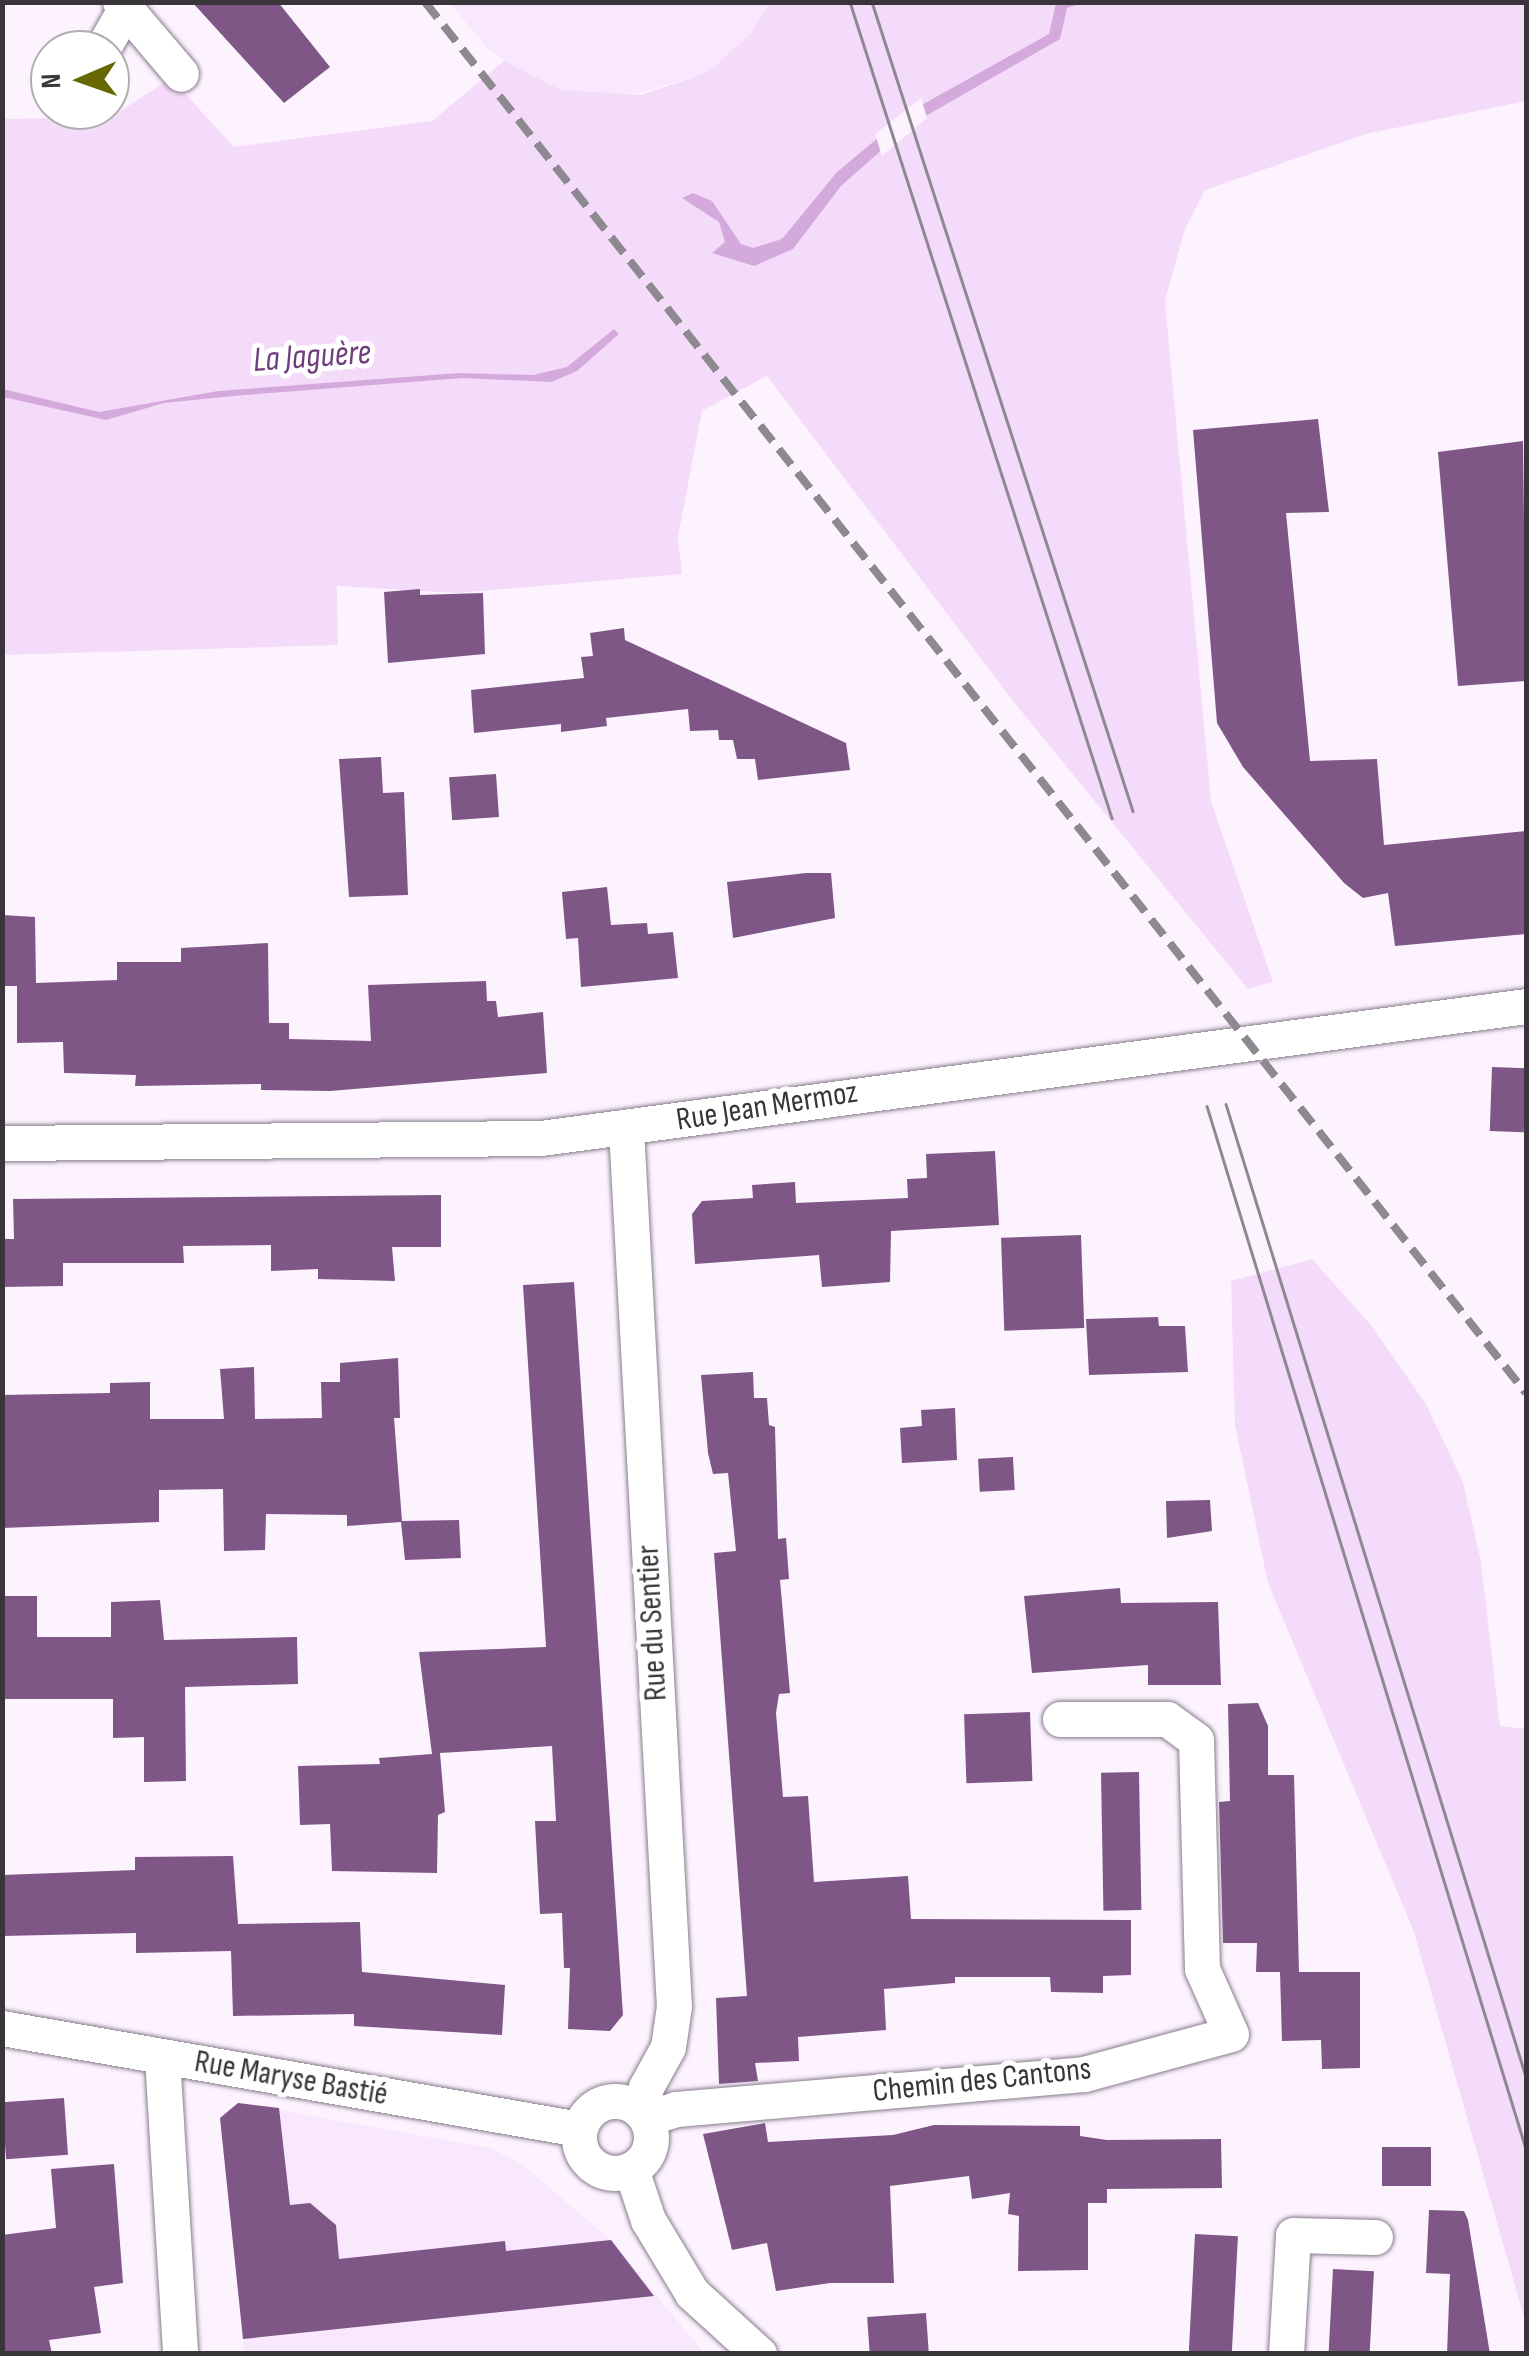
<!DOCTYPE html>
<meta charset="utf-8">
<style>
body{margin:0}
#map{position:relative;width:1529px;height:2356px;overflow:hidden;background:#fdf3ff;font-family:"Sofia Sans Condensed",sans-serif}
div>[style]{position:absolute}
.built>*{inset:0;background:#f9e7fd}
.green>*{inset:0;background:#f5dbfa}
.water>*{inset:0;background:#d4aadd}
.pier>*{inset:0;background:#fdf3ff}
.building>*{inset:0;background:#7e5786;transform-origin:0 0}
.roads{filter:drop-shadow(0 0 2px #887d8b) drop-shadow(0 0 2px #887d8b)}
.minor>*{height:35px;margin:-17.5px;padding:0 17.5px;transform-origin:17.5px;border-radius:17.5px;background:#fff}
.minor>.ring{margin:-17.5px;padding:0;box-sizing:content-box;background:none;border:35px solid #fff;border-radius:50%}
.tram>*{height:2.5px;margin:-1.25px;padding:0 1.25px;transform-origin:1.25px;border-radius:1.25px;background:#8e8890}
.rail>*{height:8px;margin-top:-4px;transform-origin:0;background:repeating-linear-gradient(90deg,#8e8890 0 20px,transparent 0 30px)}
span{translate:-50% -50%;white-space:nowrap;text-align:center;line-height:1.15;-webkit-text-stroke:10px #fff;paint-order:stroke}
.street-label{font-size:32px;color:#39353a}
.water-label{font-size:35px;color:#703d7c;font-style:italic}
.frame{position:absolute;inset:0;border:5px solid #39353a;pointer-events:none}
.north{position:absolute;left:30px;top:30px;width:100px;height:100px;box-sizing:border-box;background:#fff;border:2px solid #b0aeb0;border-radius:50%;rotate:268deg;font-size:28px;font-weight:700;line-height:40px;text-align:center;color:#39353a}
.north::after{content:'';display:block;margin:auto;width:35px;height:45px;background:#676803;clip-path:polygon(50% 0,100% 100%,50% 72%,0 100%)}
</style>
<div id="map">
<div class="built">
<i style="clip-path:polygon(450px 3px,770px 3px,751px 33px,708px 72px,623px 98px,561px 90px,523px 74px,487px 48px)"></i>
<i style="clip-path:polygon(238px 2103px,491px 2148px,523px 2165px,611px 2240px,704px 2353px,244px 2353px,220px 2118px)"></i>
</div>
<div class="green">
<i style="clip-path:polygon(841px 2px,1526px 3px,1526px 101px,1366px 134px,1205px 190px,1185px 229px,1165px 301px,1211px 801px,1273px 982px,1248px 989px,1013px 701px,767px 376px,702px 411px,678px 537px,682px 574px,456px 593px,337px 586px,338px 645px,2px 655px,3px 119px,111px 117px,171px 78px,234px 147px,432px 121px,504px 61px,561px 90px,641px 95px,708px 72px,751px 33px,770px 3px)"></i>
<i style="clip-path:polygon(1312px 1259px,1371px 1325px,1426px 1404px,1463px 1482px,1481px 1562px,1500px 1726px,1526px 1729px,1526px 2324px,1414px 1932px,1268px 1583px,1235px 1425px,1231px 1281px)"></i>
</div>
<div class="water">
<i style="clip-path:polygon(1056px 3px,1082px 3px,1067px 8px,1060px 39px,910px 125px,841px 186px,793px 249px,754px 266px,712px 253px,725px 242px,719px 222px,682px 198px,693px 193px,712px 201px,741px 244px,753px 248px,782px 239px,837px 172px,909px 112px,1049px 34px)"></i>
<i style="clip-path:polygon(614px 329px,619px 334px,577px 371px,551px 382px,463px 378px,233px 396px,164px 403px,106px 420px,3px 397px,3px 389px,99px 412px,218px 391px,459px 373px,533px 375px,567px 367px)"></i>
</div>
<div class="pier">
<i style="clip-path:polygon(921px 98px,927px 118px,882px 156px,875px 134px)"></i>
</div>
<div class="building">
<i style="clip-path:polygon(192px 2px,278px 2px,330px 67px,284px 103px)"></i>
<i style="clip-path:polygon(1318px 419px,1329px 512px,1286px 513px,1310px 761px,1377px 759px,1384px 845px,1526px 831px,1526px 934px,1395px 946px,1388px 893px,1363px 898px,1344px 883px,1243px 767px,1217px 723px,1193px 430px)"></i>
<i style="clip-path:polygon(1523px 441px,1526px 681px,1458px 686px,1438px 452px)"></i>
<i style="clip-path:polygon(420px 589px,420px 595px,483px 593px,485px 654px,388px 663px,384px 592px)"></i>
<i style="clip-path:polygon(624px 628px,625px 640px,846px 743px,850px 770px,758px 780px,755px 759px,737px 759px,733px 740px,719px 740px,718px 730px,690px 731px,688px 709px,606px 718px,607px 726px,561px 732px,561px 724px,474px 733px,471px 690px,584px 678px,581px 657px,593px 656px,590px 633px)"></i>
<i style="clip-path:polygon(381px 757px,383px 793px,404px 792px,408px 895px,349px 897px,339px 759px)"></i>
<i style="left:496px;top:774px;width:43px;height:47px;rotate:86deg"></i>
<i style="clip-path:polygon(806px 873px,831px 873px,835px 918px,733px 938px,727px 882px)"></i>
<i style="clip-path:polygon(607px 887px,611px 925px,647px 923px,648px 934px,673px 932px,678px 978px,581px 987px,578px 938px,566px 939px,562px 892px)"></i>
<i style="clip-path:polygon(2px 915px,35px 917px,36px 983px,117px 980px,117px 962px,181px 962px,181px 948px,268px 943px,269px 1023px,289px 1023px,289px 1039px,371px 1041px,368px 985px,486px 981px,487px 1001px,496px 1001px,498px 1017px,543px 1012px,547px 1073px,330px 1091px,261px 1090px,261px 1084px,135px 1086px,136px 1075px,64px 1073px,63px 1042px,17px 1043px,17px 986px,2px 986px)"></i>
<i style="left:1492px;top:1067px;width:34px;height:64px;rotate:2deg"></i>
<i style="clip-path:polygon(995px 1151px,999px 1225px,891px 1231px,890px 1282px,822px 1287px,819px 1255px,695px 1264px,692px 1214px,702px 1201px,753px 1198px,752px 1185px,795px 1182px,796px 1203px,908px 1198px,907px 1179px,927px 1178px,926px 1154px)"></i>
<i style="clip-path:polygon(441px 1195px,441px 1247px,392px 1247px,395px 1281px,318px 1279px,318px 1269px,271px 1271px,271px 1245px,183px 1246px,184px 1263px,63px 1263px,63px 1286px,2px 1287px,2px 1239px,14px 1239px,13px 1199px)"></i>
<i style="left:1081px;top:1235px;width:93px;height:80px;rotate:88deg"></i>
<i style="clip-path:polygon(574px 1282px,623px 2015px,610px 2031px,568px 2029px,570px 1968px,564px 1968px,562px 1913px,540px 1914px,535px 1821px,556px 1821px,552px 1746px,440px 1753px,445px 1812px,438px 1815px,437px 1873px,332px 1871px,330px 1824px,300px 1825px,298px 1766px,380px 1764px,379px 1758px,432px 1754px,419px 1652px,546px 1647px,523px 1285px)"></i>
<i style="clip-path:polygon(1158px 1317px,1159px 1326px,1185px 1326px,1188px 1372px,1089px 1375px,1086px 1319px)"></i>
<i style="clip-path:polygon(398px 1358px,400px 1418px,394px 1418px,402px 1521px,459px 1520px,461px 1558px,405px 1560px,401px 1522px,347px 1526px,347px 1515px,266px 1514px,265px 1550px,224px 1551px,223px 1489px,159px 1490px,159px 1522px,2px 1528px,2px 1395px,110px 1393px,110px 1383px,150px 1382px,150px 1419px,224px 1419px,220px 1369px,254px 1367px,255px 1419px,322px 1418px,321px 1382px,340px 1382px,340px 1363px)"></i>
<i style="clip-path:polygon(753px 1372px,754px 1398px,767px 1398px,769px 1425px,775px 1427px,778px 1539px,786px 1538px,789px 1579px,780px 1580px,790px 1693px,779px 1694px,776px 1713px,783px 1797px,808px 1796px,814px 1882px,908px 1876px,911px 1919px,1131px 1920px,1131px 1975px,1103px 1976px,1103px 1993px,1051px 1992px,1050px 1977px,955px 1977px,955px 1983px,884px 1989px,886px 2030px,798px 2037px,799px 2061px,755px 2063px,758px 2081px,719px 2084px,716px 1998px,747px 1996px,714px 1553px,736px 1551px,728px 1473px,713px 1474px,708px 1453px,701px 1375px)"></i>
<i style="clip-path:polygon(955px 1408px,957px 1460px,902px 1463px,900px 1428px,922px 1426px,921px 1410px)"></i>
<i style="left:1013px;top:1457px;width:33px;height:35px;rotate:87deg"></i>
<i style="clip-path:polygon(1210px 1500px,1212px 1531px,1167px 1538px,1166px 1501px)"></i>
<i style="clip-path:polygon(1120px 1588px,1121px 1603px,1218px 1602px,1221px 1685px,1148px 1685px,1148px 1665px,1032px 1673px,1024px 1596px)"></i>
<i style="clip-path:polygon(2px 1596px,37px 1596px,37px 1637px,111px 1637px,111px 1602px,160px 1600px,164px 1640px,297px 1637px,298px 1684px,185px 1687px,186px 1781px,144px 1782px,144px 1737px,113px 1738px,113px 1699px,2px 1699px)"></i>
<i style="clip-path:polygon(1258px 1703px,1268px 1726px,1268px 1775px,1294px 1775px,1299px 1972px,1360px 1972px,1360px 2068px,1322px 2069px,1321px 2040px,1282px 2041px,1280px 1972px,1256px 1972px,1257px 1943px,1223px 1943px,1219px 1802px,1230px 1801px,1228px 1704px)"></i>
<i style="left:1030px;top:1712px;width:69px;height:66px;rotate:88deg"></i>
<i style="left:1139px;top:1772px;width:138px;height:38px;rotate:89deg"></i>
<i style="clip-path:polygon(233px 1856px,238px 1924px,360px 1922px,362px 1972px,505px 1985px,502px 2035px,354px 2026px,354px 2014px,233px 2016px,231px 1951px,136px 1953px,136px 1933px,2px 1936px,2px 1875px,135px 1870px,135px 1857px)"></i>
<i style="left:64px;top:2098px;width:57px;height:62px;rotate:86deg"></i>
<i style="clip-path:polygon(238px 2103px,279px 2108px,290px 2205px,310px 2203px,336px 2225px,339px 2259px,505px 2241px,506px 2251px,611px 2240px,654px 2296px,243px 2339px,220px 2118px)"></i>
<i style="clip-path:polygon(765px 2123px,768px 2142px,893px 2135px,934px 2125px,1080px 2126px,1080px 2136px,1107px 2140px,1221px 2139px,1222px 2188px,1107px 2189px,1107px 2203px,1088px 2203px,1088px 2270px,1018px 2271px,1019px 2216px,1008px 2214px,1010px 2193px,972px 2199px,969px 2176px,890px 2186px,894px 2283px,830px 2283px,776px 2291px,767px 2243px,732px 2250px,703px 2134px)"></i>
<i style="left:1431px;top:2147px;width:39px;height:49px;rotate:90deg"></i>
<i style="clip-path:polygon(114px 2164px,123px 2283px,94px 2287px,101px 2333px,49px 2340px,52px 2354px,2px 2354px,2px 2235px,56px 2228px,51px 2169px)"></i>
<i style="clip-path:polygon(1429px 2210px,1464px 2211px,1468px 2220px,1490px 2354px,1447px 2354px,1450px 2274px,1426px 2273px)"></i>
<i style="left:1195px;top:2234px;width:43px;height:120px;rotate:3deg"></i>
<i style="left:1333px;top:2269px;width:41px;height:85px;rotate:3deg"></i>
<i style="left:926px;top:2313px;width:41px;height:59px;rotate:86deg"></i>
</div>
<div class="roads">
<div class="minor">
<i style="left:120px;top:2px;width:94px;rotate:49.7deg"></i>
<i style="left:104px;top:46px;width:43px;rotate:-60.4deg"></i>
<i style="left:626px;top:1129px;width:878px;rotate:86.87deg"></i>
<i style="left:674px;top:2006px;width:41px;rotate:98.3deg"></i>
<i style="left:668px;top:2047px;width:46px;rotate:118.8deg"></i>
<i style="left:646px;top:2087px;width:25px;rotate:102deg"></i>
<i style="left:2px;top:1143px;width:539px;rotate:-0.53deg"></i>
<i style="left:541px;top:1138px;width:994px;rotate:-7.63deg"></i>
<i style="left:2px;top:2028px;width:586px;rotate:9.93deg"></i>
<i style="left:162px;top:2057px;width:298px;rotate:86.5deg"></i>
<i class="ring" style="left:579px;top:2101px;width:37px;height:37px"></i>
<i style="left:647px;top:2118px;width:30px;rotate:-17deg"></i>
<i style="left:676px;top:2109px;width:409px;rotate:-4.9deg"></i>
<i style="left:1084px;top:2074px;width:152px;rotate:-15.2deg"></i>
<i style="left:1231px;top:2034px;width:71px;rotate:-114deg"></i>
<i style="left:1202px;top:1969px;width:229px;rotate:-91.5deg"></i>
<i style="left:1196px;top:1740px;width:36px;rotate:-144deg"></i>
<i style="left:1167px;top:1719px;width:107px;rotate:180deg"></i>
<i style="left:631px;top:2169px;width:54px;rotate:71.6deg"></i>
<i style="left:648px;top:2220px;width:85px;rotate:58.9deg"></i>
<i style="left:692px;top:2293px;width:91px;rotate:42.3deg"></i>
<i style="left:1286px;top:2354px;width:119px;rotate:-86.6deg"></i>
<i style="left:1293px;top:2235px;width:82px;rotate:1.4deg"></i>
</div>
</div>
<div class="tram">
<i style="left:850px;top:2px;width:857px;rotate:72.2deg"></i>
<i style="left:872px;top:2px;width:850px;rotate:72.12deg"></i>
<i style="left:1226px;top:1104px;width:1018px;rotate:72.86deg"></i>
<i style="left:1207px;top:1106px;width:1091px;rotate:72.99deg"></i>
</div>
<div class="rail">
<i style="left:425px;top:2px;width:1774px;rotate:51.64deg"></i>
</div>
<div class="street-label">
<span style="left:767px;top:1107px;rotate:-9deg">Rue Jean Mermoz</span>
<span style="left:653px;top:1623px;rotate:-93deg">Rue du Sentier</span>
<span style="left:291px;top:2079px;rotate:10deg">Rue Maryse Bastié</span>
<span style="left:982px;top:2081px;rotate:-6deg">Chemin des Cantons</span>
</div>
<div class="water-label">
<span style="left:312px;top:357px;rotate:-4deg">La Jaguère</span>
</div>
<div class="frame"></div>
<div class="north">N</div>
</div>
